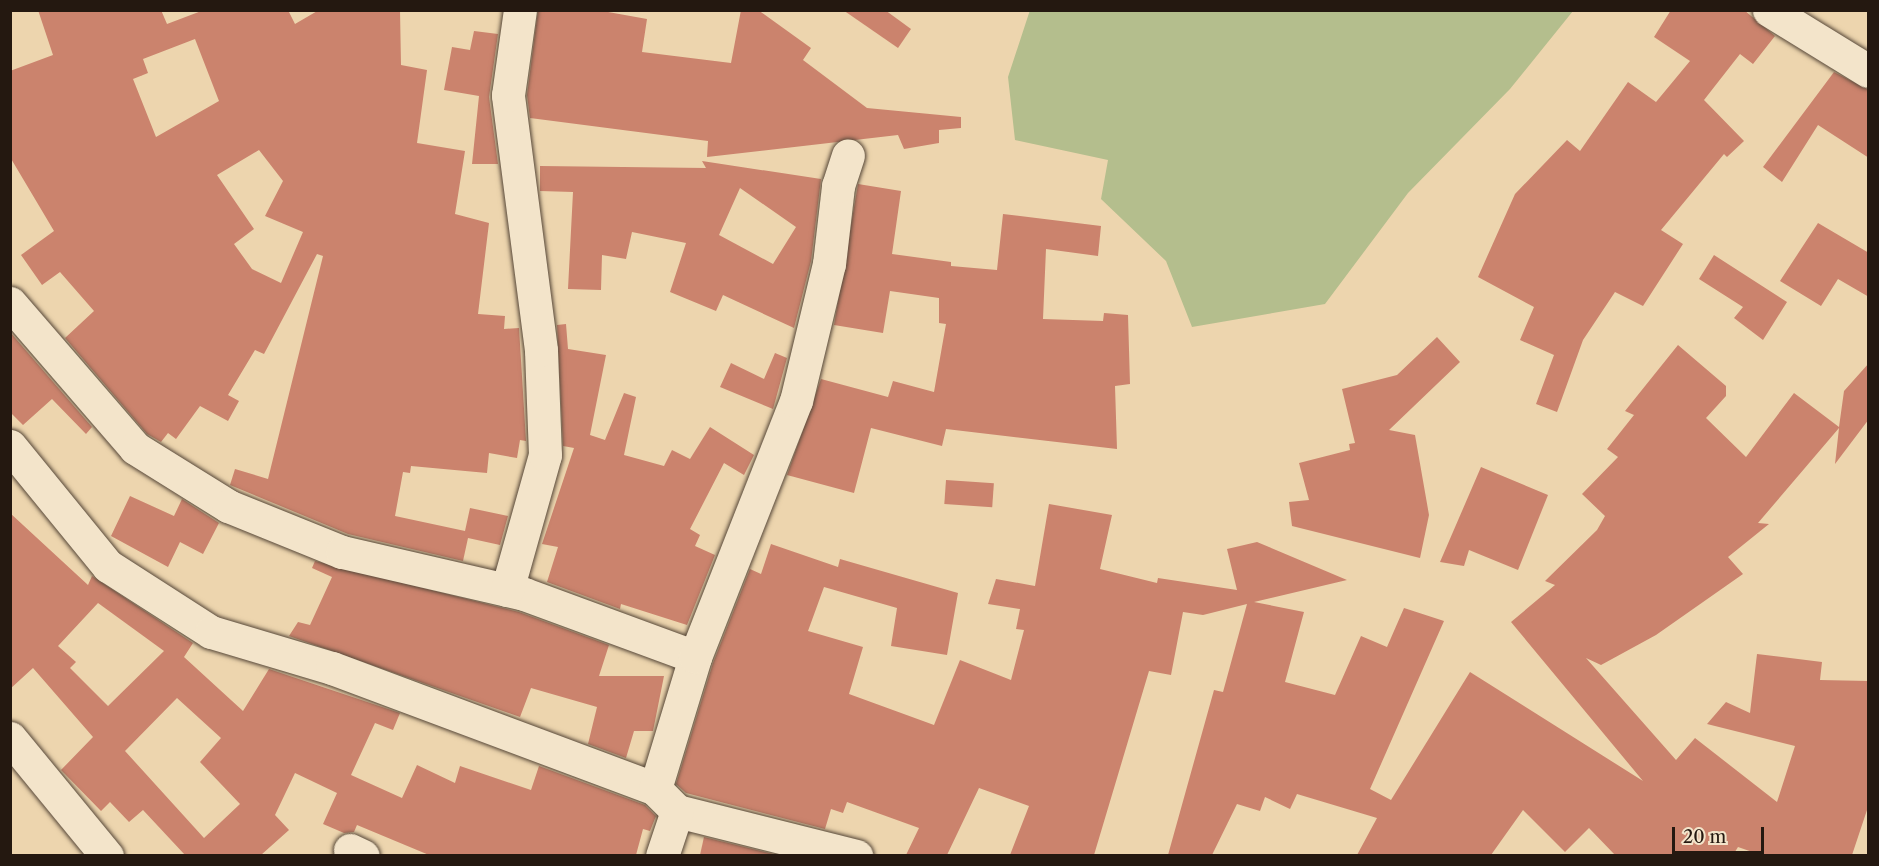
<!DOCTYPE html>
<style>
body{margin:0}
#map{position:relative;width:1879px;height:866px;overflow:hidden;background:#edd5ae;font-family:"Libre Caslon Text",serif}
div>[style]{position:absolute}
.green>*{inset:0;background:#b4be8d}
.building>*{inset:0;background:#cb836d;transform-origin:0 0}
.roads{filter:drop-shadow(0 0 2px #564738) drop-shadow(0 0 2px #564738)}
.minor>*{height:33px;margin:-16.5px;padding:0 16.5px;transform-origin:16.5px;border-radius:16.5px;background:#f3e4ca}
span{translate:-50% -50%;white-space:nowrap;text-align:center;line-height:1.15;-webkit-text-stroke:5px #f3e4ca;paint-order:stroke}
.frame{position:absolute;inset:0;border:12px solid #241810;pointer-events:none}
.scale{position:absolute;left:1672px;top:827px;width:92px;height:27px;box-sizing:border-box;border:3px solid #241810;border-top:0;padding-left:8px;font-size:18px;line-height:21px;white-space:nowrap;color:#241810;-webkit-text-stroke:4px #f3e4ca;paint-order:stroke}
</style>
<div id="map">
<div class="green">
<i style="clip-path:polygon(1030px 10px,1573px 10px,1573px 11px,1510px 89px,1408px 193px,1325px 304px,1192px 327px,1166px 261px,1101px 199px,1108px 160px,1015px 140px,1008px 77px)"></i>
</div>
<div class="building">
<i style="clip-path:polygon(evenodd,38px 10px,161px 10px,167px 24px,204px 10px,288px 10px,295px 24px,319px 10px,400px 10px,401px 65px,427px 70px,417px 143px,465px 151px,455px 214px,489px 223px,478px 314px,505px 316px,504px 329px,519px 328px,526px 441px,520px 440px,517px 458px,489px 453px,487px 473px,411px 466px,410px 473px,403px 472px,395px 516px,465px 531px,470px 508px,508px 516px,500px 545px,468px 538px,463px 561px,348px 534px,230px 485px,235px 469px,268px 479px,323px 256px,317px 254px,264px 354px,255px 350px,228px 395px,239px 401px,228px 421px,200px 406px,176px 439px,168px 433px,161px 442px,147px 434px,65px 338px,94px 311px,60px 272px,42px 285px,21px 255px,54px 231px,10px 157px,10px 71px,53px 55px,38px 10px,195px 39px,219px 101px,156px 137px,133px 79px,148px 73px,143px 59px,195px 39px,38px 10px,259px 150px,283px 181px,265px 216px,303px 232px,281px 283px,252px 269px,234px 244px,254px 229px,217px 175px,259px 150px)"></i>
<i style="clip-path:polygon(538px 10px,597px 10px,647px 19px,642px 52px,731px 63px,741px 10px,758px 10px,811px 48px,803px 60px,867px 108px,961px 117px,961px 128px,939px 130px,939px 143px,904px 149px,898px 135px,707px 157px,708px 141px,530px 118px,527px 95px)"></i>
<i style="clip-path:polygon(843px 10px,885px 10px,911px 29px,898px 48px)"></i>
<i style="clip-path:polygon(1671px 10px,1744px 10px,1775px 36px,1753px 64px,1740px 54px,1704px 100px,1744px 141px,1727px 157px,1724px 154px,1661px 230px,1683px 244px,1643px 306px,1615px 292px,1583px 340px,1557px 412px,1536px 404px,1554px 355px,1520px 340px,1534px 307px,1478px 277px,1515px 194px,1567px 140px,1580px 151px,1628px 82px,1656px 102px,1690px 61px,1654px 37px)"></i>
<i style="clip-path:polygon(474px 31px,498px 34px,489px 97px,498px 164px,472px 164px,479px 96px,444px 90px,452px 47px,470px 50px)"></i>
<i style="clip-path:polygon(1834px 72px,1869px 90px,1869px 158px,1818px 125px,1782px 182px,1763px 167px)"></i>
<i style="clip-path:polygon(evenodd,702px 161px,821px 179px,811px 261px,794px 328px,723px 295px,716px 311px,670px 292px,686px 243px,632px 232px,626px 259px,602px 255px,601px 290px,568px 289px,573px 192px,540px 191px,540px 166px,706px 168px,702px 161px,740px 188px,796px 227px,773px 264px,719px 235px,740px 188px)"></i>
<i style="clip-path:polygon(858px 184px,901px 191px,892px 254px,951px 262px,951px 266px,997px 270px,1003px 214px,1101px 226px,1098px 256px,1046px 249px,1043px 319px,1103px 321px,1104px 313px,1128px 315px,1130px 384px,1115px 386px,1117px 449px,946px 429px,942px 446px,871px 428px,854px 493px,787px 475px,821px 379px,888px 397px,893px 381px,934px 392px,946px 324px,939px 323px,939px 298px,890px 291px,883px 333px,834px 325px)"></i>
<i style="clip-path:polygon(1818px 223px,1869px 253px,1869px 297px,1838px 279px,1821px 306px,1780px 281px)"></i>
<i style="clip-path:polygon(1714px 255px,1787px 302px,1763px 340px,1734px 318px,1743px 307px,1699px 279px)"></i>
<i style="clip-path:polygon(566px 324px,568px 349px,606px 355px,590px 435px,605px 440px,624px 393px,636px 397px,624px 455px,664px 466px,672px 450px,690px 459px,710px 427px,754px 455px,744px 475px,724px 463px,690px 529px,700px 535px,695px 546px,715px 555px,687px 625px,621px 604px,620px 609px,547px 582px,558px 547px,542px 544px,574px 448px,563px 446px,557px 325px)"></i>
<i style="clip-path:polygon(10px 332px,92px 427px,86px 434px,52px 399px,23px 425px,10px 412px)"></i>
<i style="clip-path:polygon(1437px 337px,1460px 362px,1389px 430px,1415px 435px,1429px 515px,1420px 558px,1292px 526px,1289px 502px,1309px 500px,1299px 463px,1350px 450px,1349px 444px,1355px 443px,1342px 389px,1397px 375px)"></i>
<i style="clip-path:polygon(1678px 345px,1726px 386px,1726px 396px,1706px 418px,1746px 457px,1794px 393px,1839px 427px,1844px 391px,1869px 363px,1869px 419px,1835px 464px,1839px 428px,1758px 523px,1769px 524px,1728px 557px,1743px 574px,1656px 635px,1601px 665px,1586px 658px,1676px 760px,1695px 738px,1777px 802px,1795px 746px,1707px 724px,1726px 702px,1750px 713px,1757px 654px,1822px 662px,1820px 680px,1869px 681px,1869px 804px,1852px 855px,1761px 855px,1738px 847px,1733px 855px,1615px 855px,1589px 828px,1565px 852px,1523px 810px,1491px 855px,1357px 855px,1377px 818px,1297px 794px,1290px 809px,1265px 797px,1260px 811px,1237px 804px,1212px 855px,1168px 855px,1214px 690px,1223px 692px,1247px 604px,1203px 615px,1183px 612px,1171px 675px,1149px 671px,1094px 855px,1010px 855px,1029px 806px,979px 788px,947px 855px,906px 855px,919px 828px,847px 802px,843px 813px,831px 809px,825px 829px,686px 793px,676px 784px,713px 663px,750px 569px,761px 574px,771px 544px,838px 567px,840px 559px,958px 593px,947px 655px,891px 646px,897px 608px,824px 587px,808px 631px,863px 647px,849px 694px,934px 725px,960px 660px,1011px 680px,1024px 630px,1016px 629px,1020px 609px,988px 604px,996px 579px,1035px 586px,1049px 504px,1112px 515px,1100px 569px,1157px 583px,1158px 578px,1237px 590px,1227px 549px,1257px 542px,1347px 580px,1254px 602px,1304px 612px,1285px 682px,1335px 695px,1361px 636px,1387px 647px,1404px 608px,1444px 621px,1370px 789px,1391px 800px,1470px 672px,1643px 781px,1511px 622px,1555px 585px,1545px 581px,1597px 530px,1605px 516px,1582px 494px,1618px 457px,1607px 449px,1634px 415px,1625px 411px)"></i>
<i style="clip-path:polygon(775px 353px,787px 358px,773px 409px,720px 387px,731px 363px,764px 379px)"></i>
<i style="clip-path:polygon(1481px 467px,1548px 495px,1518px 570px,1469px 550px,1464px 566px,1440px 562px)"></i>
<i style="left:946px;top:480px;width:48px;height:24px;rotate:4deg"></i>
<i style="clip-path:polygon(130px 496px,174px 516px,182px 499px,219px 523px,203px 554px,180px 542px,168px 567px,111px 536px)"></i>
<i style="clip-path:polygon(evenodd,10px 513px,88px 585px,92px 576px,193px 643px,184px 657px,243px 711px,269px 669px,400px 713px,393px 730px,375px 723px,351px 775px,402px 798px,417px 765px,455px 783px,460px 766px,531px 790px,539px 766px,645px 805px,656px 816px,650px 831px,643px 829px,636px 855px,429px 855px,357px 825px,354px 832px,344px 833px,323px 824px,337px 793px,295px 773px,275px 815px,289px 830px,261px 855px,185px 855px,143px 810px,129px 822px,110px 802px,101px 811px,61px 770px,93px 737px,33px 668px,10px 689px,10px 513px,98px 603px,164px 651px,108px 706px,70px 668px,76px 662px,58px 646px,98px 603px,10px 513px,177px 698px,221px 738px,200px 762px,240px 804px,204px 838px,125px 751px,177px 698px)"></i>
<i style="clip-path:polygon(315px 561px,519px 612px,609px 645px,599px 676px,664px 676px,653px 731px,634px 731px,626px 758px,588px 744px,597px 707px,531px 688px,520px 717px,289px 636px,298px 622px,310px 625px,332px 577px,312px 568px)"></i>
<i style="clip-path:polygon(704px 837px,777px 855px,700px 855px)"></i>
</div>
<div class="roads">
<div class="minor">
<i style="left:1769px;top:10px;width:116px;rotate:31.6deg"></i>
<i style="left:10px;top:303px;width:191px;rotate:49.2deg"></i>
<i style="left:135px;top:448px;width:110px;rotate:31.9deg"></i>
<i style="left:228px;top:506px;width:123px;rotate:22deg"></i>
<i style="left:342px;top:552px;width:187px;rotate:13deg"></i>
<i style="left:524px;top:594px;width:182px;rotate:20.2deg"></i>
<i style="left:10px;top:446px;width:155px;rotate:50.8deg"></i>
<i style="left:108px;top:566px;width:122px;rotate:32.7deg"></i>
<i style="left:211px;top:632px;width:126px;rotate:16.6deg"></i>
<i style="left:332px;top:668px;width:345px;rotate:20.5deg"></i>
<i style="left:655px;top:789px;width:31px;rotate:45deg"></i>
<i style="left:677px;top:811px;width:185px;rotate:14.1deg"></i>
<i style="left:507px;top:590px;width:140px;rotate:-74.3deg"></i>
<i style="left:545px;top:455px;width:105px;rotate:-92.2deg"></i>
<i style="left:541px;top:350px;width:257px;rotate:-97.4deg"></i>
<i style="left:508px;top:95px;width:86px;rotate:-82deg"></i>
<i style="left:10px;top:738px;width:153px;rotate:50.6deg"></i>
<i style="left:655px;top:789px;width:138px;rotate:-73.1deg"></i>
<i style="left:695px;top:657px;width:275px;rotate:-68.5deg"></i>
<i style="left:796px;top:401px;width:141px;rotate:-76.5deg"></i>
<i style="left:829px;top:264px;width:79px;rotate:-83.4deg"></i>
<i style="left:838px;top:186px;width:32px;rotate:-72deg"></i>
<i style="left:350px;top:850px;width:14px;rotate:25deg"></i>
<i style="left:662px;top:856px;width:47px;rotate:-71.6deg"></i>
</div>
</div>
<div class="frame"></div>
<div class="scale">20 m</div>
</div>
